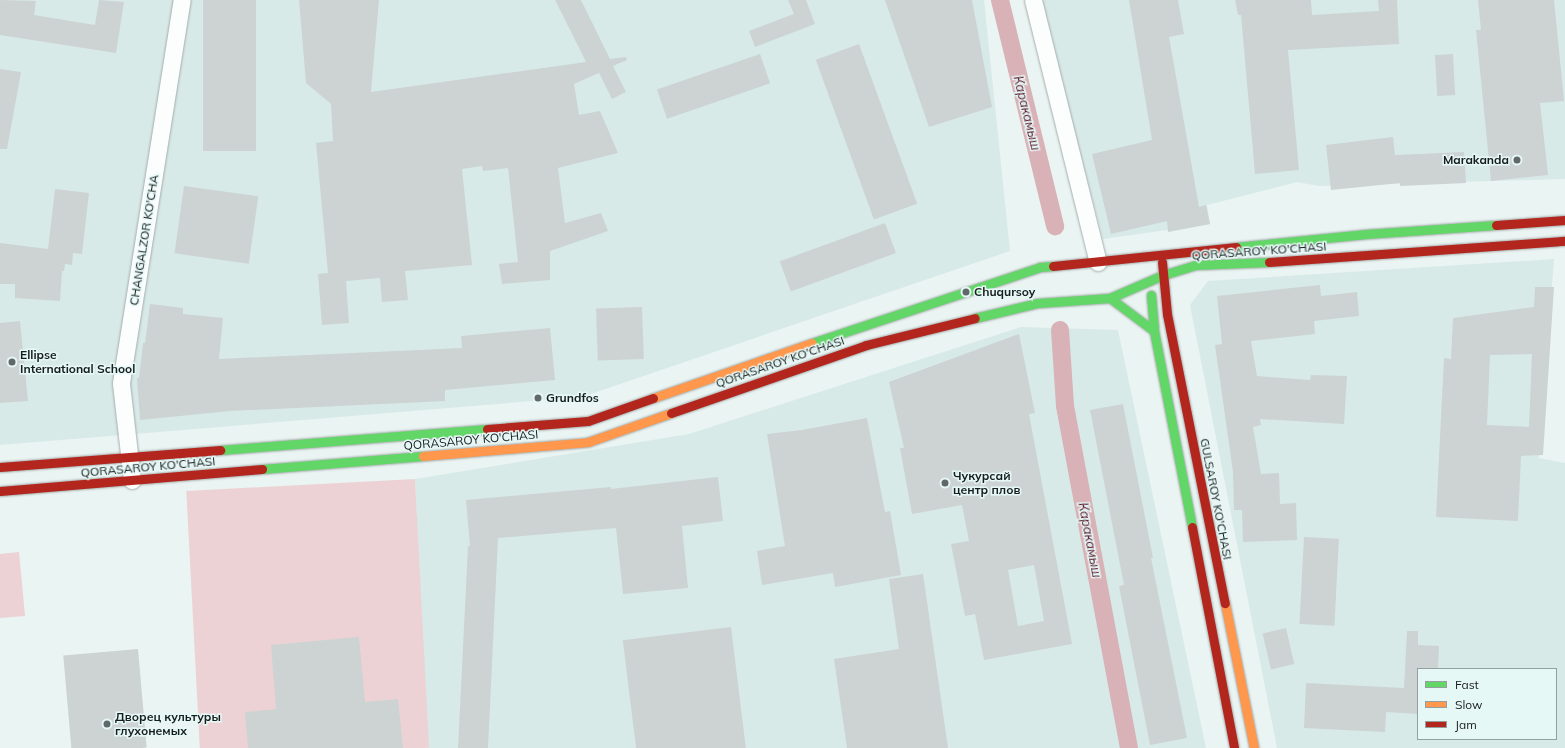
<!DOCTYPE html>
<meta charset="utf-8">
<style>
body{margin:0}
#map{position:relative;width:1565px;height:748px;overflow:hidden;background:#eaf4f2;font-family:Mulish,sans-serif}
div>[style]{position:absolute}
.built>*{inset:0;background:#d7eae8}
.green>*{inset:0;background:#edd2d5;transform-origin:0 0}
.canal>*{height:18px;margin:-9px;padding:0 9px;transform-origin:9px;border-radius:9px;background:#d8b2b7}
.building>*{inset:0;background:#ccd3d2;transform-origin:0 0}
.roads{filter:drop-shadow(0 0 1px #a5adac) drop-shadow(0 0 1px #a5adac)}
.street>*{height:17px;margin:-8.5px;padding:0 8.5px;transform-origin:8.5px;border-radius:8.5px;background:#fcfdfd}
.fast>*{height:9px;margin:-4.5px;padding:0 4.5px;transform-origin:4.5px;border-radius:4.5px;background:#63d668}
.slow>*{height:9px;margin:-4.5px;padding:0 4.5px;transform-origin:4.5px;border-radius:4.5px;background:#ff974d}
.jam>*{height:9px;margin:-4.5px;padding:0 4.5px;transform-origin:4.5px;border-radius:4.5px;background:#b3261e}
.dots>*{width:11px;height:11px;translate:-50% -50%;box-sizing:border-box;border:2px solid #e6f8f6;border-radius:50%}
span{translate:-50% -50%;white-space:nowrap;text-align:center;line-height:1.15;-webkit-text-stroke:3px #e6f8f6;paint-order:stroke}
.poi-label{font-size:12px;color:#171d1d;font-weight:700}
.right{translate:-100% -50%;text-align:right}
.left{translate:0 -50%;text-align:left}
.street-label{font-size:12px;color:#171d1d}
.water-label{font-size:13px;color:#550f23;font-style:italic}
.legend{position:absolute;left:1417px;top:668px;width:140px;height:72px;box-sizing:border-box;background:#e6f8f6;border:1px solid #93a09f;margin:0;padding:5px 7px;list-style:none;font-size:12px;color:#171d1d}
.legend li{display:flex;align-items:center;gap:8px;height:20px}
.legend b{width:20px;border:1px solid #93a09f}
</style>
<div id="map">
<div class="built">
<i style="clip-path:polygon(0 0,984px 0,1010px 251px,582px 397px,0 445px)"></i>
<i style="clip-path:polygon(1040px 0,1565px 0,1565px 179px,1319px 186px,1297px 182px,1207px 205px,1210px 224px,1103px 239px)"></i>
<i style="clip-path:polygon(evenodd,1554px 259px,1539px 458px,1565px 463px,1565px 748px,1277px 748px,1190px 305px,1208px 281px,1554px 259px,1418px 669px,1556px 669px,1556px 739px,1418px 739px,1418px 669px)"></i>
<i style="clip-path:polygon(1021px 327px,1118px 330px,1206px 748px,428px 748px,415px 479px,689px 434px)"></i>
</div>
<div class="green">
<i style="left:415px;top:479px;width:269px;height:229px;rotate:87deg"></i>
<i style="clip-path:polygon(19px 552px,25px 616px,0 618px,0 554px)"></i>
</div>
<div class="canal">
<i style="left:1000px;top:0;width:233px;rotate:76.3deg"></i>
<i style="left:1060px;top:330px;width:76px;rotate:86.2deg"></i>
<i style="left:1065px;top:406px;width:348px;rotate:79.4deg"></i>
</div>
<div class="building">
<i style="clip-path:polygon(0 0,36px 1px,34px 15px,95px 25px,99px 0,124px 2px,116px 53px,0 35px)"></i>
<i style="left:203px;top:0;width:53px;height:151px"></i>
<i style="clip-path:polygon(299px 0,379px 0,371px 92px,586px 62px,555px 0,581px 0,610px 59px,626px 57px,627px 60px,613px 66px,626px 92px,612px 99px,599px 73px,574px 84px,579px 115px,600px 111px,618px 153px,558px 168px,565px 223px,601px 213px,608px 231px,550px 251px,550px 280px,502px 284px,499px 264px,518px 262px,508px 168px,483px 171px,482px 166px,462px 169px,472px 265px,405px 271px,408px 300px,382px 302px,380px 278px,346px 281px,349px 323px,322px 325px,318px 274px,328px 273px,316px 143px,333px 141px,331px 104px,306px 83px)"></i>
<i style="clip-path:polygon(788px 0,806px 0,815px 24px,755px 47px,749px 31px,794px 14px)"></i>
<i style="clip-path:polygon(885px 0,972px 0,992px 107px,929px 127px)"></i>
<i style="clip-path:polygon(1129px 0,1178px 0,1184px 34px,1169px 37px,1199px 207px,1206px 205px,1210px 224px,1168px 232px,1167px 221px,1111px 234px,1092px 154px,1152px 140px)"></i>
<i style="clip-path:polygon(1235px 0,1311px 0,1312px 15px,1379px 11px,1378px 0,1397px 0,1399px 44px,1288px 50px,1299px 170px,1255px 174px,1241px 15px,1238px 15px)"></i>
<i style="clip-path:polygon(1478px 0,1554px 0,1564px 101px,1540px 103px,1548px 175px,1491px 181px,1476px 30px,1481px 30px)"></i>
<i style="left:859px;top:44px;width:170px;height:46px;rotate:70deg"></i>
<i style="left:760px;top:54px;width:31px;height:109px;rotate:71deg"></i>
<i style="left:1453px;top:54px;width:41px;height:18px;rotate:87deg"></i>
<i style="clip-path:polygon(0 69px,21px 72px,7px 149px,0 149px)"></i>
<i style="clip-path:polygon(1393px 137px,1395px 155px,1464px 152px,1466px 183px,1400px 186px,1400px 183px,1331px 190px,1326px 145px)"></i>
<i style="left:184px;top:186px;width:75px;height:68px;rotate:8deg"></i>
<i style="clip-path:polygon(55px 189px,89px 193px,82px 254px,73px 253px,72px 265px,65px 264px,64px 271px,62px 271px,60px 301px,15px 298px,15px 284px,0 284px,0 243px,48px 249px)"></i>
<i style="left:885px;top:223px;width:32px;height:112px;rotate:70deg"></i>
<i style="clip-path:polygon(1320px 285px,1321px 296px,1357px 292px,1359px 316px,1314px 321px,1315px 334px,1251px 341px,1257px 376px,1310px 380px,1311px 375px,1347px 376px,1344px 424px,1260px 419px,1261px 425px,1253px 427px,1261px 474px,1279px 473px,1280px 504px,1296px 503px,1297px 540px,1243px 542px,1242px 510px,1234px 510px,1233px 472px,1215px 345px,1222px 344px,1217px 296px)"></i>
<i style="clip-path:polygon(evenodd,1535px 287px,1554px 287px,1543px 455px,1521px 456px,1518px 521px,1436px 517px,1444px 358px,1451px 359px,1453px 318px,1534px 307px,1535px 287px,1532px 354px,1529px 427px,1487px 425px,1490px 355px,1532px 354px)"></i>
<i style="clip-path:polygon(150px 304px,183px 308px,183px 314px,223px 318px,219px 359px,462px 348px,461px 336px,550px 328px,555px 380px,445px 390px,445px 401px,230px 411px,140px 420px,137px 378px,139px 378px,143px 343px,145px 343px)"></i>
<i style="left:642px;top:307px;width:52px;height:46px;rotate:88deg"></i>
<i style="clip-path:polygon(20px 321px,28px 401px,0 403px,0 323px)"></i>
<i style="clip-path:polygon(evenodd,1019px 334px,1035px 413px,1029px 414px,1072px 644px,984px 660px,975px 614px,965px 616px,951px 544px,969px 541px,962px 505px,912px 514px,900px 448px,904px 448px,889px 382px,1019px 334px,1034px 565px,1044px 621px,1018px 626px,1008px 570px,1034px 565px)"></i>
<i style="clip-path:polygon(1123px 404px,1153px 558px,1151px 558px,1187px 738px,1150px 745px,1119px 586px,1124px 585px,1090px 410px)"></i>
<i style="clip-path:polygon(867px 418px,885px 512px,890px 511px,901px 575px,835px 587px,833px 573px,762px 585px,757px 551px,785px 546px,767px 434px,802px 430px)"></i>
<i style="clip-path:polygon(718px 477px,723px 521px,682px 526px,688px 588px,623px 594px,616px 528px,498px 538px,488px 748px,458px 748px,468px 546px,470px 546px,466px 500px,611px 487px,611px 489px)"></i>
<i style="left:1304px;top:537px;width:35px;height:87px;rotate:3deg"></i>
<i style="clip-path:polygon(923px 574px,948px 748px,847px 748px,834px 659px,899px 649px,889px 579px)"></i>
<i style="left:731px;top:627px;width:122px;height:109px;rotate:83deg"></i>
<i style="left:1286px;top:628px;width:37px;height:24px;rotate:77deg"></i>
<i style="clip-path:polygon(1407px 631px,1418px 631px,1418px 645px,1439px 646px,1438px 669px,1418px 669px,1418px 714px,1386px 712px,1385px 732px,1304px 728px,1306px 683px,1404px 688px)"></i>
<i style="clip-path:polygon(359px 637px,365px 702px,398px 699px,403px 748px,248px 748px,245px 712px,276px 709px,271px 645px)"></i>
<i style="left:138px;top:649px;width:99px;height:75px;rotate:85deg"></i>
</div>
<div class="roads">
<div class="street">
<i style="left:1033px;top:0;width:270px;rotate:76.1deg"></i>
<i style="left:132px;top:480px;width:98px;rotate:-96.5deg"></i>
<i style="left:121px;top:383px;width:388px;rotate:-81deg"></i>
</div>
<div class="fast">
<i style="left:1236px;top:247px;width:131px;rotate:-5.7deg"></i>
<i style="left:1366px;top:234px;width:130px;rotate:-4deg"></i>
<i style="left:1151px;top:295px;width:36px;rotate:85deg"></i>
<i style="left:1154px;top:331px;width:200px;rotate:79deg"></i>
<i style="left:1110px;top:298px;width:55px;rotate:36.9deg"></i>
<i style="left:975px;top:318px;width:65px;rotate:-13.4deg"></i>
<i style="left:1038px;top:303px;width:72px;rotate:-4deg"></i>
<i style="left:1110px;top:298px;width:58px;rotate:-23.5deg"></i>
<i style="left:1163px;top:275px;width:34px;rotate:-17deg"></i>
<i style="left:1195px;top:265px;width:74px;rotate:-2.3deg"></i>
<i style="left:812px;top:343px;width:240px;rotate:-18.4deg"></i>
<i style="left:1040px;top:267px;width:13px;rotate:-4deg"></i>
<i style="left:220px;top:450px;width:268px;rotate:-4.5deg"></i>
<i style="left:262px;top:469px;width:162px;rotate:-4.6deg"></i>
</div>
<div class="slow">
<i style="left:653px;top:398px;width:168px;rotate:-19.1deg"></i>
<i style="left:423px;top:456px;width:166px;rotate:-4.8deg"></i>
<i style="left:588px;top:442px;width:88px;rotate:-19.3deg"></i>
<i style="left:1225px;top:603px;width:148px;rotate:78.7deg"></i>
</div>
<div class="jam">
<i style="left:1496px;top:225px;width:69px;rotate:-4.1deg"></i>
<i style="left:1162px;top:262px;width:52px;rotate:84.5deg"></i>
<i style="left:1167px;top:314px;width:295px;rotate:78.7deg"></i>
<i style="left:1269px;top:262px;width:297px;rotate:-4.1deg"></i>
<i style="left:1053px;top:266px;width:184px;rotate:-5.9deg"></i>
<i style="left:671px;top:413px;width:207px;rotate:-19.2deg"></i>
<i style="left:866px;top:345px;width:112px;rotate:-13.9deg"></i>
<i style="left:487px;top:429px;width:101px;rotate:-4.5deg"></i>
<i style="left:588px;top:421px;width:69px;rotate:-19.5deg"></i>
<i style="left:0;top:467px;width:221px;rotate:-4.4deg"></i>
<i style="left:0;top:491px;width:263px;rotate:-4.8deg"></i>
<i style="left:1192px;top:527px;width:225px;rotate:79.2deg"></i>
</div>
</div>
<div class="dots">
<i style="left:1517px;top:160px;background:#616868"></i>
<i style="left:966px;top:292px;background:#616868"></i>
<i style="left:12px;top:362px;background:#616868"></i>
<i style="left:538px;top:398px;background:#616868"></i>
<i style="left:945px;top:483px;background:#616868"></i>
<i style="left:107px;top:724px;background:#616868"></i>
</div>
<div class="poi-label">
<span class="right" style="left:1509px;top:160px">Marakanda</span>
<span class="left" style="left:974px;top:292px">Chuqursoy</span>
<span class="left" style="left:20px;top:362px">Ellipse<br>International School</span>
<span class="left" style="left:546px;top:398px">Grundfos</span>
<span class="left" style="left:953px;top:483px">Чукурсай<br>центр плов</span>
<span class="left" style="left:115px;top:724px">Дворец культуры<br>глухонемых</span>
</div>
<div class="street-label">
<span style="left:144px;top:240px;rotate:-81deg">CHANGALZOR KO'CHA</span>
<span style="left:1259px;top:251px;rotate:-4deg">QORASAROY KO'CHASI</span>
<span style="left:780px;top:362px;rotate:-19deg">QORASAROY KO'CHASI</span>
<span style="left:471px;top:440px;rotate:-5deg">QORASAROY KO'CHASI</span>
<span style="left:148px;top:467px;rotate:-5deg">QORASAROY KO'CHASI</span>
<span style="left:1216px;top:499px;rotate:79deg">GULSAROY KO'CHASI</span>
</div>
<div class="water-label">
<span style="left:1027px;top:113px;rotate:76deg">Каракамыш</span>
<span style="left:1090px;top:540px;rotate:79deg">Каракамыш</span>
</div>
<ul class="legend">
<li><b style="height:5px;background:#63d668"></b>Fast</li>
<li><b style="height:5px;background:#ff974d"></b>Slow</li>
<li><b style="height:5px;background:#b3261e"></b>Jam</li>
</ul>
</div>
